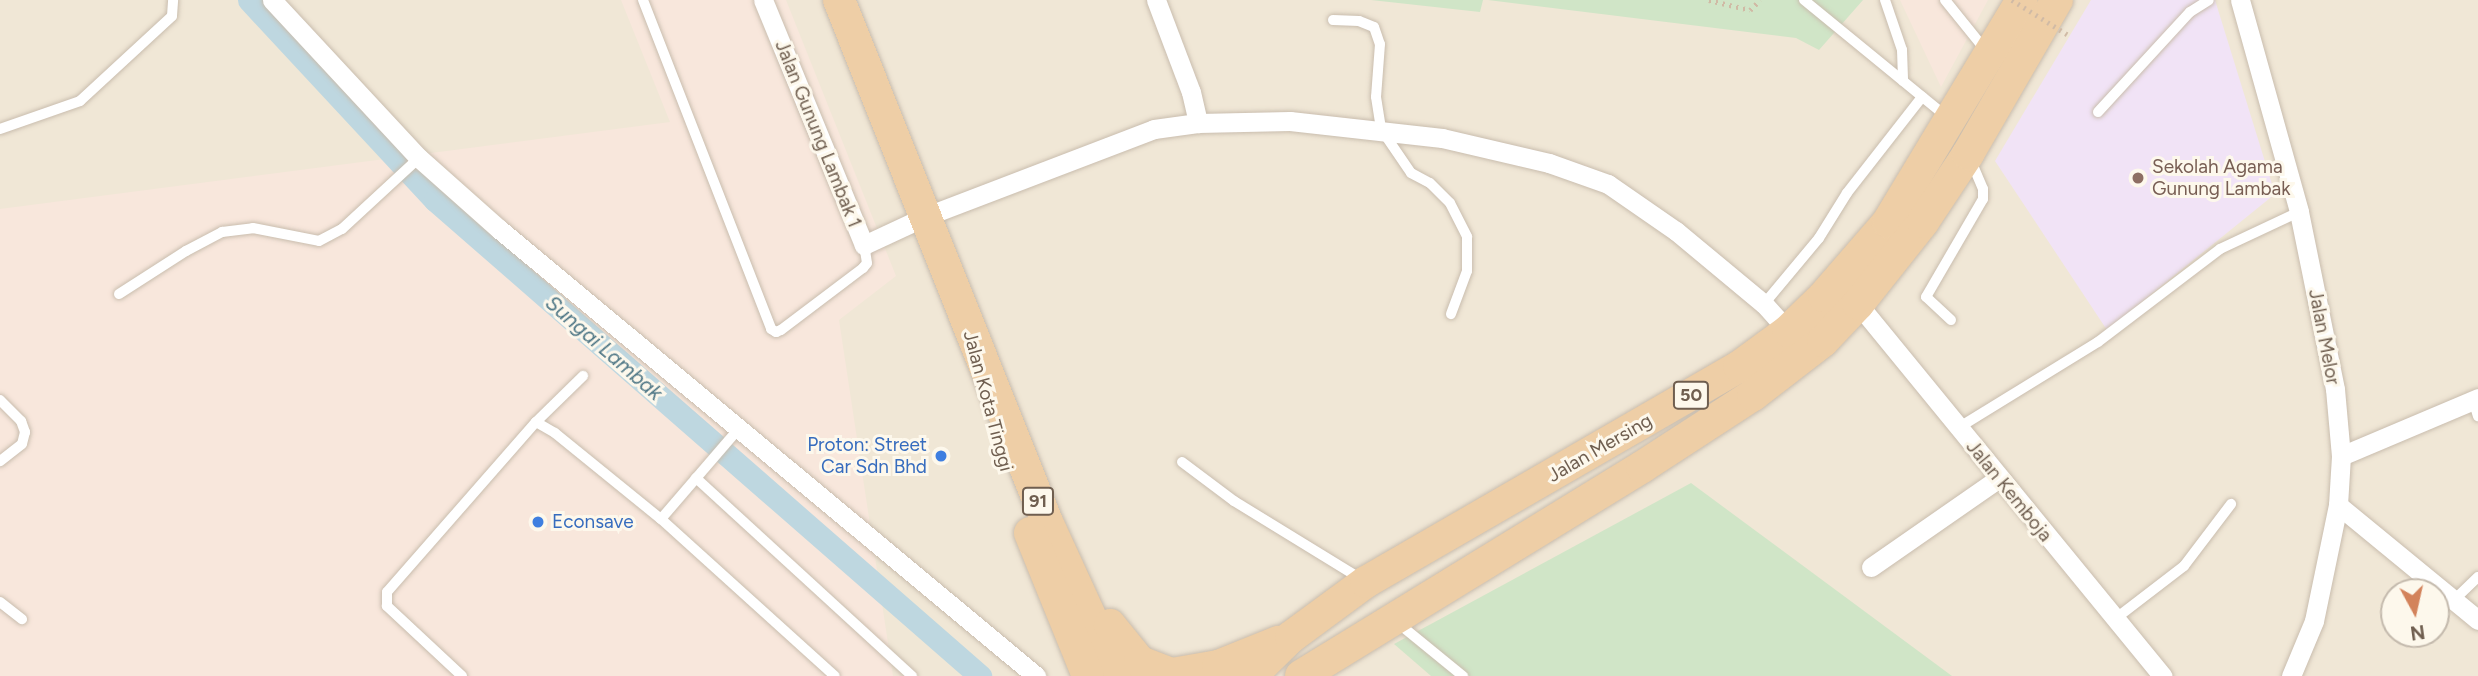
<!DOCTYPE html>
<style>
body{margin:0}
#map{position:relative;width:2478px;height:676px;overflow:hidden;background:#f9f4e7;font-family:Figtree,sans-serif}
div>[style]{position:absolute}
.residential>*{inset:0;background:#f0e7d6}
.commercial>*{inset:0;background:#f8e7dc}
.education>*{inset:0;background:#f1e3f6}
.green>*{inset:0;background:#d0e5c7}
.canal>*{height:23px;margin:-11.5px;padding:0 11.5px;transform-origin:11.5px;border-radius:11.5px;background:#bed7e0}
.path>*{height:4.5px;margin-top:-2.25px;transform-origin:0;background:repeating-linear-gradient(90deg,#d0baa5 0 2px,transparent 0 7px)}
.roads{filter:drop-shadow(0 0 2px #c9bdae) drop-shadow(0 0 2px #c9bdae)}
.service>*{height:10px;margin:-5px;padding:0 5px;transform-origin:5px;border-radius:5px;background:#fff}
.minor>*{height:19px;margin:-9.5px;padding:0 9.5px;transform-origin:9.5px;border-radius:9.5px;background:#fff}
.trunk>*{height:32px;margin:-16px;padding:0 16px;transform-origin:16px;border-radius:16px;background:#eecea6}
.path-bridge>*{height:4.5px;margin-top:-2.25px;transform-origin:0;background:repeating-linear-gradient(90deg,#d0baa5 0 2px,transparent 0 7px)}
.dots>*{width:19px;height:19px;translate:-50% -50%;box-sizing:border-box;border:4px solid #fdf8ec;border-radius:50%}
span{translate:-50% -50%;white-space:nowrap;text-align:center;line-height:1.15;-webkit-text-stroke:6px #fdf8ec;paint-order:stroke}
.shield-label span{padding:2px 5px;background:#fdf8ec;border:2px solid;border-radius:5px;-webkit-text-stroke-width:0}
.shield-label{font-size:18px;color:#6f5e4f;font-weight:700}
.street-label{font-size:19px;color:#6f5e4f}
.education-label{font-size:19px;color:#785e54}
.left{translate:0 -50%;text-align:left}
.shop-label{font-size:19px;color:#366cbe}
.right{translate:-100% -50%;text-align:right}
.water-label{font-size:21px;color:#4f7786;font-style:italic}
.north{position:absolute;left:2380px;top:578px;width:70px;height:70px;box-sizing:border-box;background:#fdf8ec;border:2px solid #c4baad;border-radius:50%;rotate:172deg;font-size:19px;font-weight:700;line-height:28px;text-align:center;color:#6f5e4f}
.north::after{content:'';display:block;margin:auto;width:24px;height:32px;background:#d3835b;clip-path:polygon(50% 0,100% 100%,50% 72%,0 100%)}
</style>
<div id="map">
<div class="residential">
<i style="clip-path:polygon(evenodd,0 0,2478px 0,2478px 676px,0 676px,0 0,2394px 592px,2436px 592px,2436px 634px,2394px 634px,2394px 592px)"></i>
</div>
<div class="commercial">
<i style="clip-path:polygon(621px 0,786px 0,896px 276px,839px 320px,893px 676px,0 676px,0 209px,670px 122px)"></i>
<i style="clip-path:polygon(1900px 0,1988px 0,1941px 87px)"></i>
</div>
<div class="education">
<i style="clip-path:polygon(2091px 0,2215px 0,2275px 194px,2107px 330px,1995px 161px)"></i>
</div>
<div class="green">
<i style="clip-path:polygon(1371px 0,1483px 0,1480px 12px)"></i>
<i style="clip-path:polygon(1488px 0,1863px 0,1819px 50px,1796px 38px)"></i>
<i style="clip-path:polygon(1691px 483px,1952px 676px,1431px 676px,1394px 644px)"></i>
</div>
<div class="canal">
<i style="left:249px;top:0;width:273px;rotate:47.1deg"></i>
<i style="left:435px;top:200px;width:724px;rotate:41.13deg"></i>
</div>
<div class="path">
<i style="left:1709px;top:0;width:42px;rotate:13.7deg"></i>
<i style="left:1750px;top:10px;width:14px;rotate:-45deg"></i>
</div>
<div class="roads">
<div class="service">
<i style="left:643px;top:0;width:353px;rotate:68.7deg"></i>
<i style="left:771px;top:329px;width:6px;rotate:31deg"></i>
<i style="left:776px;top:332px;width:5px;rotate:-22deg"></i>
<i style="left:781px;top:330px;width:103px;rotate:-37.1deg"></i>
<i style="left:863px;top:268px;width:6px;rotate:-51deg"></i>
<i style="left:867px;top:263px;width:18px;rotate:-99deg"></i>
<i style="left:1804px;top:0;width:185px;rotate:39.3deg"></i>
<i style="left:1885px;top:0;width:53px;rotate:71.2deg"></i>
<i style="left:1902px;top:50px;width:31px;rotate:88deg"></i>
<i style="left:1945px;top:0;width:67px;rotate:51.1deg"></i>
<i style="left:1333px;top:20px;width:26px;rotate:2deg"></i>
<i style="left:1359px;top:21px;width:16px;rotate:22deg"></i>
<i style="left:1374px;top:27px;width:18px;rotate:71deg"></i>
<i style="left:1380px;top:44px;width:53px;rotate:94.3deg"></i>
<i style="left:1376px;top:97px;width:32px;rotate:81deg"></i>
<i style="left:1381px;top:129px;width:53px;rotate:55.7deg"></i>
<i style="left:1411px;top:173px;width:21px;rotate:28deg"></i>
<i style="left:1430px;top:183px;width:28px;rotate:45deg"></i>
<i style="left:1450px;top:203px;width:38px;rotate:63deg"></i>
<i style="left:1467px;top:237px;width:34px;rotate:90deg"></i>
<i style="left:1467px;top:271px;width:46px;rotate:110.4deg"></i>
<i style="left:2098px;top:112px;width:136px;rotate:-47.4deg"></i>
<i style="left:2190px;top:12px;width:22px;rotate:-32deg"></i>
<i style="left:0;top:129px;width:85px;rotate:-19.3deg"></i>
<i style="left:80px;top:101px;width:125px;rotate:-42.7deg"></i>
<i style="left:172px;top:16px;width:16px;rotate:-86deg"></i>
<i style="left:119px;top:294px;width:80px;rotate:-32.7deg"></i>
<i style="left:186px;top:251px;width:41px;rotate:-27.8deg"></i>
<i style="left:222px;top:232px;width:31px;rotate:-7deg"></i>
<i style="left:253px;top:228px;width:67px;rotate:11.1deg"></i>
<i style="left:319px;top:241px;width:26px;rotate:-28deg"></i>
<i style="left:342px;top:229px;width:105px;rotate:-42.7deg"></i>
<i style="left:1764px;top:304px;width:86px;rotate:-50.2deg"></i>
<i style="left:1819px;top:238px;width:53px;rotate:-58.1deg"></i>
<i style="left:1847px;top:193px;width:122px;rotate:-52deg"></i>
<i style="left:1951px;top:320px;width:34px;rotate:-137deg"></i>
<i style="left:1926px;top:297px;width:113px;rotate:-59.8deg"></i>
<i style="left:1983px;top:199px;width:10px;rotate:-90deg"></i>
<i style="left:1983px;top:189px;width:30px;rotate:-113deg"></i>
<i style="left:0;top:400px;width:30px;rotate:45deg"></i>
<i style="left:21px;top:421px;width:12px;rotate:70deg"></i>
<i style="left:25px;top:432px;width:12px;rotate:104deg"></i>
<i style="left:22px;top:444px;width:28px;rotate:142deg"></i>
<i style="left:2473px;top:400px;width:17px;rotate:73deg"></i>
<i style="left:536px;top:422px;width:66px;rotate:-44.4deg"></i>
<i style="left:1958px;top:428px;width:164px;rotate:-31.6deg"></i>
<i style="left:2098px;top:342px;width:153px;rotate:-37.3deg"></i>
<i style="left:2220px;top:249px;width:87px;rotate:-25.1deg"></i>
<i style="left:1182px;top:462px;width:65px;rotate:36.9deg"></i>
<i style="left:1234px;top:501px;width:151px;rotate:31.5deg"></i>
<i style="left:696px;top:478px;width:293px;rotate:42.5deg"></i>
<i style="left:661px;top:519px;width:121px;rotate:-49.3deg"></i>
<i style="left:2454px;top:600px;width:33px;rotate:-44deg"></i>
<i style="left:0;top:602px;width:28px;rotate:38deg"></i>
<i style="left:2115px;top:619px;width:87px;rotate:-37.5deg"></i>
<i style="left:2184px;top:566px;width:78px;rotate:-52.8deg"></i>
<i style="left:1398px;top:623px;width:84px;rotate:39.2deg"></i>
<i style="left:462px;top:676px;width:103px;rotate:-137deg"></i>
<i style="left:387px;top:606px;width:14px;rotate:-90deg"></i>
<i style="left:387px;top:592px;width:226px;rotate:-48.8deg"></i>
<i style="left:536px;top:422px;width:22px;rotate:30deg"></i>
<i style="left:555px;top:433px;width:136px;rotate:39.1deg"></i>
<i style="left:661px;top:519px;width:234px;rotate:42.1deg"></i>
</div>
<div class="minor">
<i style="left:272px;top:0;width:216px;rotate:47.1deg"></i>
<i style="left:419px;top:158px;width:107px;rotate:41.6deg"></i>
<i style="left:499px;top:229px;width:699px;rotate:39.77deg"></i>
<i style="left:763px;top:0;width:265px;rotate:67.6deg"></i>
<i style="left:864px;top:245px;width:66px;rotate:-25deg"></i>
<i style="left:924px;top:217px;width:246px;rotate:-20.9deg"></i>
<i style="left:1154px;top:129px;width:44px;rotate:-7.8deg"></i>
<i style="left:1198px;top:123px;width:92px;rotate:-1.2deg"></i>
<i style="left:1290px;top:121px;width:153px;rotate:6.4deg"></i>
<i style="left:1442px;top:138px;width:110px;rotate:13.2deg"></i>
<i style="left:1549px;top:163px;width:63px;rotate:19.6deg"></i>
<i style="left:1608px;top:184px;width:83px;rotate:34.7deg"></i>
<i style="left:1676px;top:231px;width:114px;rotate:39.7deg"></i>
<i style="left:1764px;top:304px;width:36px;rotate:48deg"></i>
<i style="left:1156px;top:0;width:98px;rotate:69.2deg"></i>
<i style="left:1191px;top:92px;width:32px;rotate:77deg"></i>
<i style="left:2240px;top:0;width:220px;rotate:74.4deg"></i>
<i style="left:2299px;top:212px;width:181px;rotate:78.5deg"></i>
<i style="left:2335px;top:389px;width:67px;rotate:84.9deg"></i>
<i style="left:2341px;top:456px;width:49px;rotate:93.5deg"></i>
<i style="left:2338px;top:505px;width:118px;rotate:101.7deg"></i>
<i style="left:2314px;top:621px;width:60px;rotate:112.7deg"></i>
<i style="left:1858px;top:304px;width:481px;rotate:50.7deg"></i>
<i style="left:2341px;top:456px;width:149px;rotate:-22.9deg"></i>
<i style="left:2338px;top:505px;width:181px;rotate:39.4deg"></i>
<i style="left:1871px;top:567px;width:156px;rotate:-34.8deg"></i>
</div>
<div class="trunk">
<i style="left:839px;top:0;width:562px;rotate:68.27deg"></i>
<i style="left:1047px;top:522px;width:130px;rotate:65.4deg"></i>
<i style="left:1101px;top:640px;width:42px;rotate:59.7deg"></i>
<i style="left:1030px;top:533px;width:154px;rotate:67.9deg"></i>
<i style="left:1110px;top:625px;width:48px;rotate:51deg"></i>
<i style="left:1140px;top:662px;width:34px;rotate:21deg"></i>
<i style="left:1172px;top:674px;width:47px;rotate:-9.9deg"></i>
<i style="left:1218px;top:666px;width:65px;rotate:-21.8deg"></i>
<i style="left:1251px;top:676px;width:56px;rotate:-44.3deg"></i>
<i style="left:1291px;top:637px;width:93px;rotate:-36.3deg"></i>
<i style="left:1366px;top:582px;width:431px;rotate:-30deg"></i>
<i style="left:1739px;top:367px;width:61px;rotate:-36.3deg"></i>
<i style="left:1788px;top:331px;width:50px;rotate:-44.2deg"></i>
<i style="left:1824px;top:296px;width:98px;rotate:-49.1deg"></i>
<i style="left:1888px;top:222px;width:259px;rotate:-58.9deg"></i>
<i style="left:1301px;top:676px;width:400px;rotate:-31.5deg"></i>
<i style="left:1642px;top:467px;width:132px;rotate:-33deg"></i>
<i style="left:1753px;top:395px;width:88px;rotate:-37.6deg"></i>
<i style="left:1823px;top:341px;width:51px;rotate:-46.6deg"></i>
<i style="left:1858px;top:304px;width:105px;rotate:-51.6deg"></i>
<i style="left:1923px;top:222px;width:82px;rotate:-56.5deg"></i>
<i style="left:1968px;top:154px;width:178px;rotate:-60deg"></i>
</div>
</div>
<div class="path-bridge">
<i style="left:2012px;top:0;width:68px;rotate:31.8deg"></i>
</div>
<div class="dots">
<i style="left:2138px;top:178px;background:#8d6e63"></i>
<i style="left:941px;top:456px;background:#3f7fe0"></i>
<i style="left:538px;top:522px;background:#3f7fe0"></i>
</div>
<div class="shield-label">
<span style="left:1691px;top:395px">50</span>
<span style="left:1038px;top:501px">91</span>
</div>
<div class="street-label">
<span style="left:818px;top:134px;rotate:68deg">Jalan Gunung Lambak 1</span>
<span style="left:2324px;top:337px;rotate:79deg">Jalan Melor</span>
<span style="left:988px;top:401px;rotate:75deg">Jalan Kota Tinggi</span>
<span style="left:1600px;top:448px;rotate:-30deg">Jalan Mersing</span>
<span style="left:2009px;top:491px;rotate:51deg">Jalan Kemboja</span>
</div>
<div class="education-label">
<span class="left" style="left:2152px;top:178px">Sekolah Agama<br>Gunung Lambak</span>
</div>
<div class="shop-label">
<span class="right" style="left:927px;top:456px">Proton: Street<br>Car Sdn Bhd</span>
<span class="left" style="left:552px;top:522px">Econsave</span>
</div>
<div class="water-label">
<span style="left:604px;top:348px;rotate:41deg">Sungai Lambak</span>
</div>
<div class="north">N</div>
</div>
